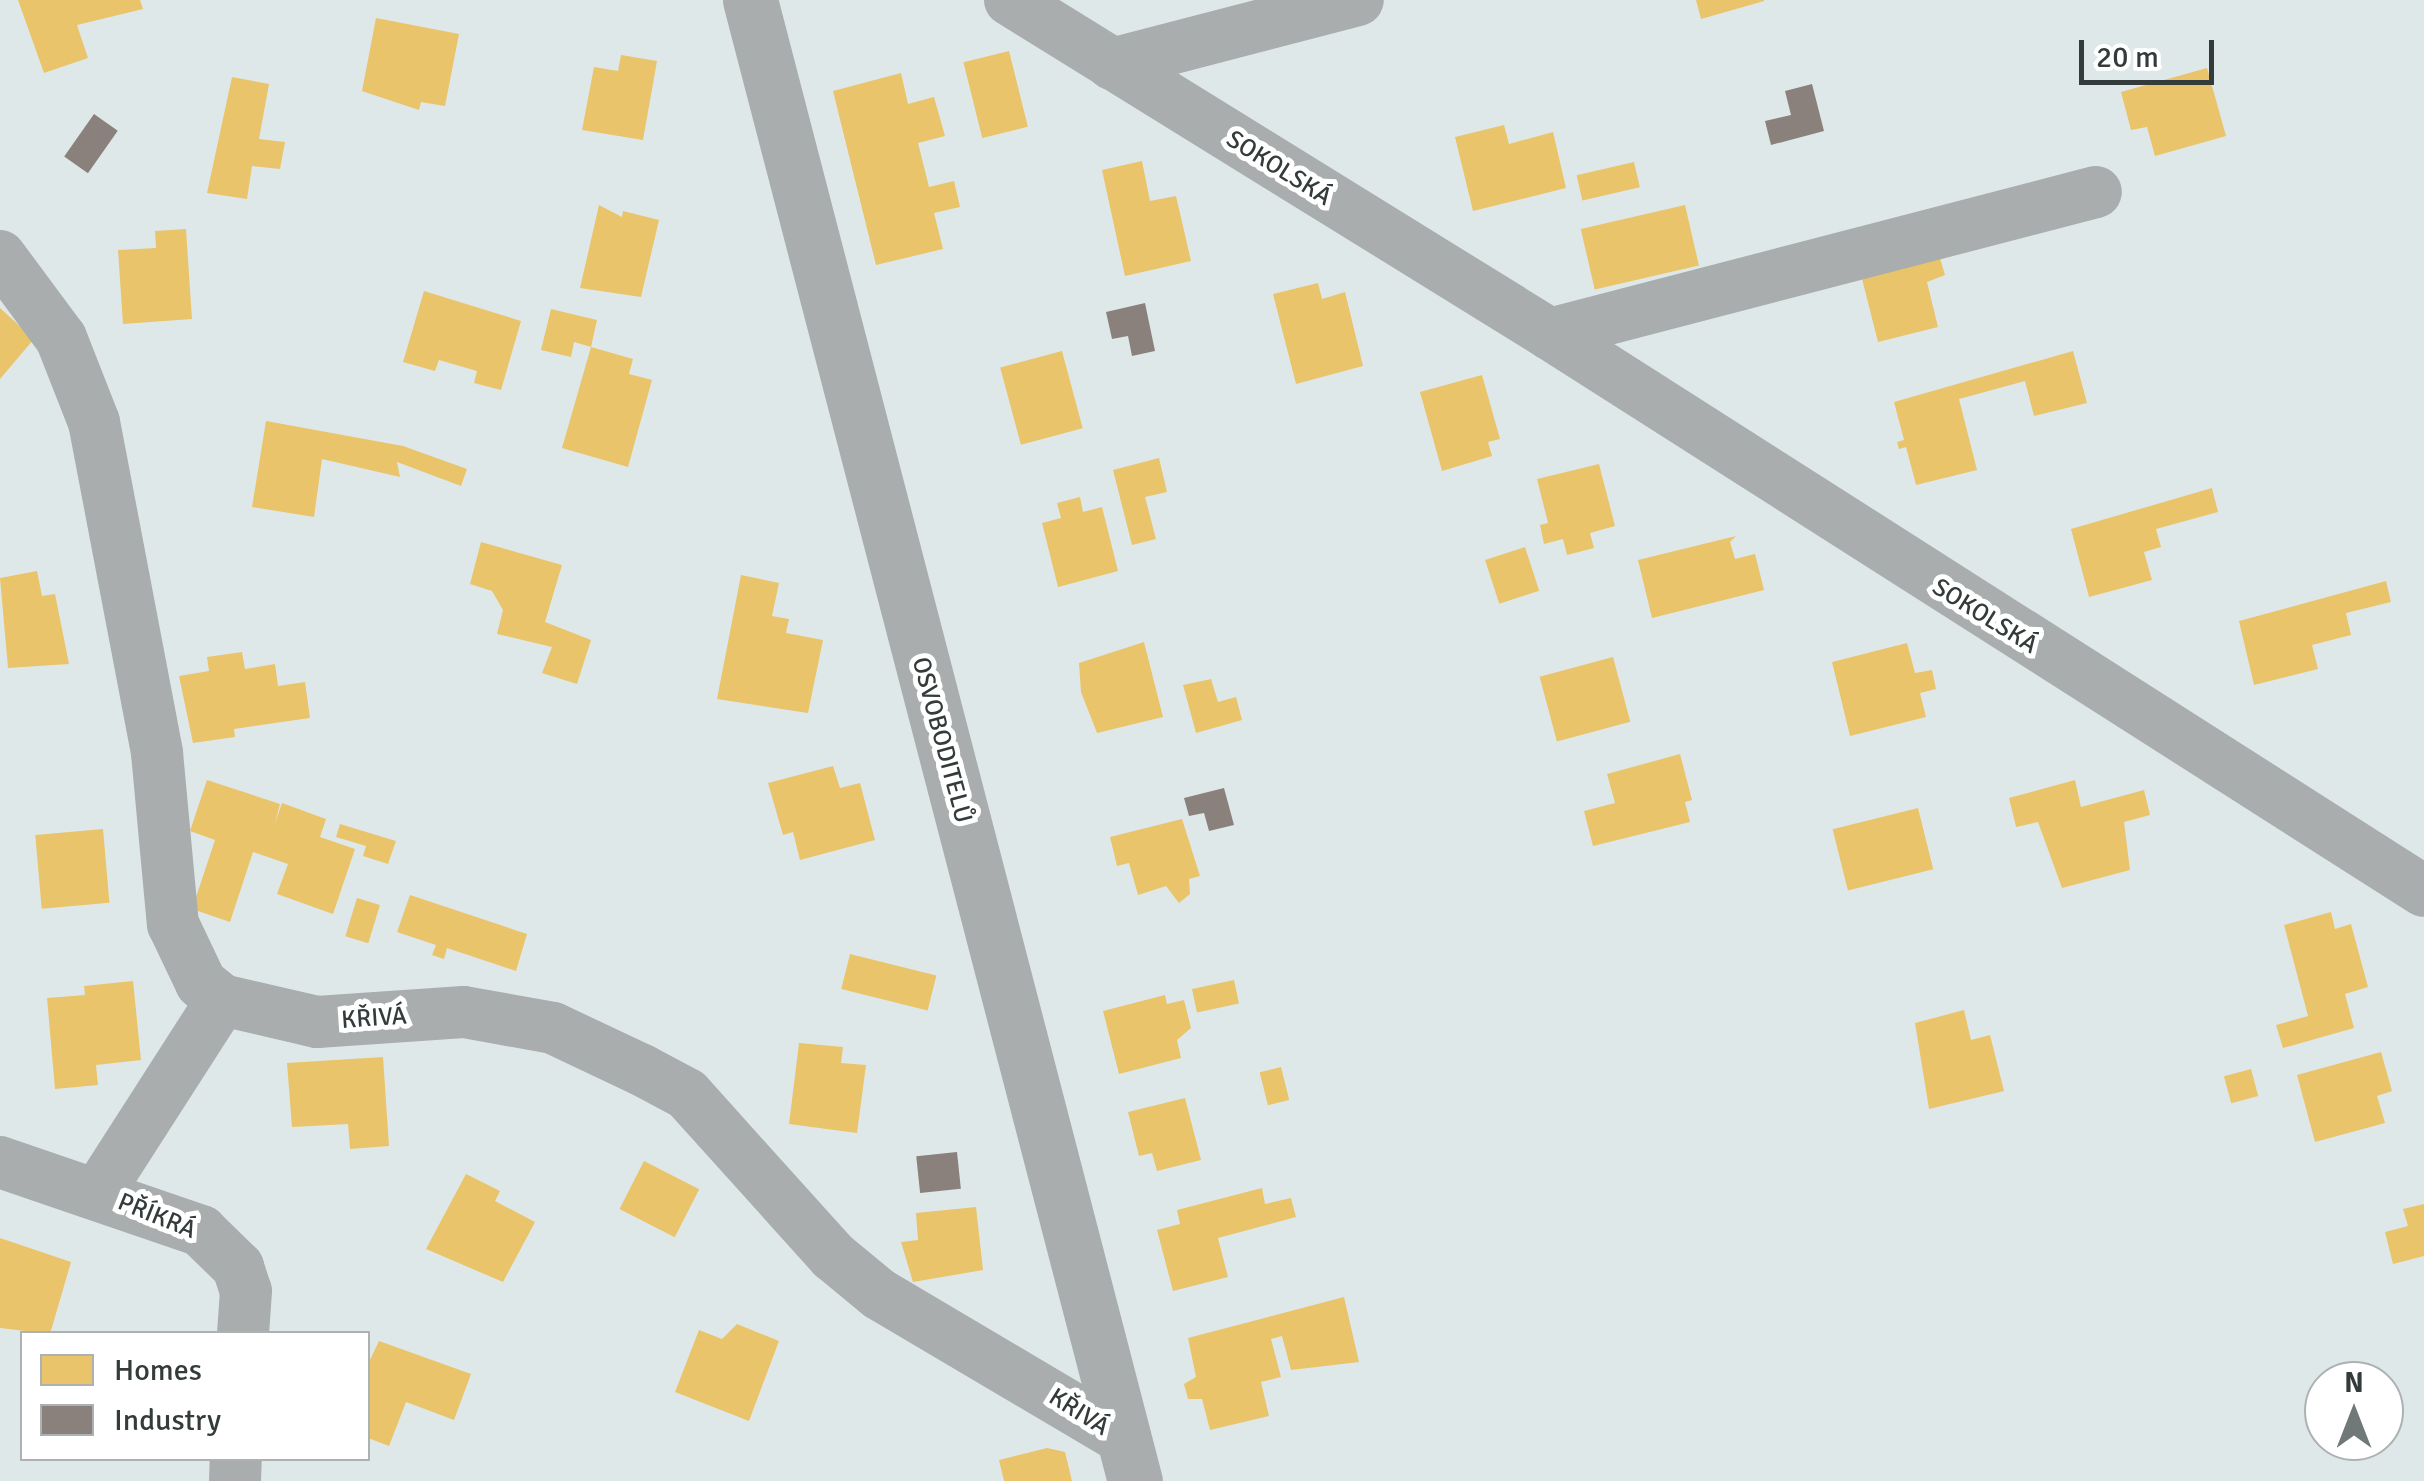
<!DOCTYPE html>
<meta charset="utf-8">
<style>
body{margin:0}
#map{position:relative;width:2424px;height:1481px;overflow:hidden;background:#dfe8e9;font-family:Signika,sans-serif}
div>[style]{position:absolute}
.homes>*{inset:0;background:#e9c46a;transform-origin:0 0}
.industry>*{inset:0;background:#8a817c;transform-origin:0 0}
.minor>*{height:52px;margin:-26px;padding:0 26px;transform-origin:26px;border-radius:26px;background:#a9adad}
.tertiary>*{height:55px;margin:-27.5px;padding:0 27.5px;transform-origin:27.5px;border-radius:27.5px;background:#a9adad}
span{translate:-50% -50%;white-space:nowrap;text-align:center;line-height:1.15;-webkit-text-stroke:10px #fff;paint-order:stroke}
.street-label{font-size:25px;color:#343b3b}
.legend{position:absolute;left:20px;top:1331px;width:350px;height:130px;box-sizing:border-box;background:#fff;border:2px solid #aeb1b1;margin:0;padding:12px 18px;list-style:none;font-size:30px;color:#343b3b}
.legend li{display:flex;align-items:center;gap:20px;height:50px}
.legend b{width:50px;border:2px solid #aeb1b1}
.north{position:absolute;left:2304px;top:1361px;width:100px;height:100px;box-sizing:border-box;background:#fff;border:2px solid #aeb1b1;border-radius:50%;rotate:0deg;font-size:28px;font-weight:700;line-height:40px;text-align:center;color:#343b3b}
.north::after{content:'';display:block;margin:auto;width:35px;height:45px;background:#707878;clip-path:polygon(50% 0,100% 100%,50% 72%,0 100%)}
.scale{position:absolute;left:2079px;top:40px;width:135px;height:45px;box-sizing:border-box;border:5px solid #343b3b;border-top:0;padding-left:12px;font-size:30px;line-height:35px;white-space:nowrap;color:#343b3b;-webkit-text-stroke:8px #fff;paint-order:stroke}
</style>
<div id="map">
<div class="homes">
<i style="clip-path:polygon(18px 0,140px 0,143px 9px,77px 25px,88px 58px,44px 73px)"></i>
<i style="clip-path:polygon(1696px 0,1764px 0,1764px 1px,1701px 19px)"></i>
<i style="clip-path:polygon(376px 18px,459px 34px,445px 106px,421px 102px,419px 110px,362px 91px)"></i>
<i style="left:1009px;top:51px;width:78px;height:47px;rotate:76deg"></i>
<i style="clip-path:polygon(621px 55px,657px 61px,643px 140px,582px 130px,594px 67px,618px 71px)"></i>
<i style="clip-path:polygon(2207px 68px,2226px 136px,2155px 156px,2147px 127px,2131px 130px,2121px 92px)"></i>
<i style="clip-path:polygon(901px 73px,908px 104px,934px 97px,945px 136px,918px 143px,929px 187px,954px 181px,960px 207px,934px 213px,943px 249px,876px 265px,833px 91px)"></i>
<i style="clip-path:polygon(232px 77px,269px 84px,259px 139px,285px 142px,280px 169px,252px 166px,247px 199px,207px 193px)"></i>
<i style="clip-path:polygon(1504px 125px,1509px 144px,1553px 132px,1566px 188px,1473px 211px,1455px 137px)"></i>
<i style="clip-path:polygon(1142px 161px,1150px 201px,1176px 196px,1191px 261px,1125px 276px,1102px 170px)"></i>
<i style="left:1634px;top:162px;width:26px;height:59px;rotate:77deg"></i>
<i style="clip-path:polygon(599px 205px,622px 217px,623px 211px,659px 220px,641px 297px,580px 288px)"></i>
<i style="left:1685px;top:205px;width:62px;height:107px;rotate:77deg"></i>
<i style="clip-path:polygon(186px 229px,192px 319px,123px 324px,118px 250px,156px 248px,155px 231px)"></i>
<i style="clip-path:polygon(1939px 255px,1945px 275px,1927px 282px,1938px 327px,1878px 342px,1861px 275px)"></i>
<i style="clip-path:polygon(1318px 283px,1322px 299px,1345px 292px,1363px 366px,1296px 384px,1273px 294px)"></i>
<i style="clip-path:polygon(424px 291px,521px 321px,501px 390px,474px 383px,477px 371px,439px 360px,435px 371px,403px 362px)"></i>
<i style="clip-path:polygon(0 308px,34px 339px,0 379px)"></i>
<i style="clip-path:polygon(551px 309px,597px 320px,591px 347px,574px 342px,571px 357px,541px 350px)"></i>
<i style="clip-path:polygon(591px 347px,633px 359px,629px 374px,652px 380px,628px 467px,562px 448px)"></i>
<i style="left:1062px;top:351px;width:80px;height:64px;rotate:75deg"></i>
<i style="clip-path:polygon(2073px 351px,2087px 403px,2034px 416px,2025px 381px,1959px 399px,1977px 470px,1916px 485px,1906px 447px,1899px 449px,1897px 442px,1904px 440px,1894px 402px)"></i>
<i style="clip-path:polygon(1482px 375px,1500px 439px,1488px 442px,1492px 456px,1442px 471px,1420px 392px)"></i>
<i style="clip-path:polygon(266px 421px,403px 446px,467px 469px,461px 486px,397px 462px,400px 477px,322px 459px,314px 517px,252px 507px)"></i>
<i style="clip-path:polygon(1159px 458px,1167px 492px,1145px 497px,1156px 539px,1132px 545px,1113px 470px)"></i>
<i style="clip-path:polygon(1599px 464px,1615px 526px,1590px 533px,1594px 548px,1567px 555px,1563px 539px,1544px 544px,1540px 525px,1548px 523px,1537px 479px)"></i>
<i style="clip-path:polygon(2212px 488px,2218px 512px,2156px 529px,2161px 547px,2144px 552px,2152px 580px,2089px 597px,2071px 529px)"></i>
<i style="clip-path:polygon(1080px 497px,1083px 512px,1102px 507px,1118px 571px,1058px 587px,1042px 523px,1061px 518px,1057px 503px)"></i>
<i style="clip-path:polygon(1736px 536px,1730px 542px,1735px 559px,1755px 554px,1764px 590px,1652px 618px,1638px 560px)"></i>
<i style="clip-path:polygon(481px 542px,562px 565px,545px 622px,591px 640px,577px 684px,542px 673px,552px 647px,497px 634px,503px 610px,492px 591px,470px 584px)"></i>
<i style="left:1525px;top:547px;width:46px;height:42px;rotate:72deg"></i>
<i style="clip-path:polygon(37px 571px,42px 596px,55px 594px,69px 664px,8px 668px,0 578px)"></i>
<i style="clip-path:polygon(741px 575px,779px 583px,772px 616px,789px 619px,786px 633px,823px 640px,808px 713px,717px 699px)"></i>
<i style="clip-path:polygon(2386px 581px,2391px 602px,2346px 613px,2351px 635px,2312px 645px,2318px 669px,2254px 685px,2239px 621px)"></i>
<i style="clip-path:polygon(1144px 642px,1163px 717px,1097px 733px,1081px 692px,1079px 663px)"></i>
<i style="clip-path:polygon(1907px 643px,1915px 673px,1932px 670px,1936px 689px,1920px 693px,1926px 717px,1850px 736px,1832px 662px)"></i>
<i style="clip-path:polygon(242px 652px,245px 669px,275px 664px,278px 686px,305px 682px,310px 718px,234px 729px,235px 737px,193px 743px,179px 676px,209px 671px,207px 657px)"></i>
<i style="left:1613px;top:657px;width:67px;height:76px;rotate:75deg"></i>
<i style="clip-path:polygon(1211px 679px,1218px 702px,1236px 697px,1242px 720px,1196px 733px,1183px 685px)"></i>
<i style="clip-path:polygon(1680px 754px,1692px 800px,1685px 802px,1690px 822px,1593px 846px,1584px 811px,1615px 803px,1607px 774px)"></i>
<i style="clip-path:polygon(833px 766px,840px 788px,860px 783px,875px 840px,800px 860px,793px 832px,783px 835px,768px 783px)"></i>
<i style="clip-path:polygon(207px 780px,280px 804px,275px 823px,282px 803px,326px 819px,320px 837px,355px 849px,333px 914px,277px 894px,288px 864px,253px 852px,230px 922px,192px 909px,215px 840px,190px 831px)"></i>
<i style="clip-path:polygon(2075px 780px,2081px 807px,2144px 790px,2150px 815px,2124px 822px,2130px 870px,2062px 888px,2038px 822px,2016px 827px,2009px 798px)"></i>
<i style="left:1918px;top:808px;width:63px;height:88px;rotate:76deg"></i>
<i style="clip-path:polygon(1182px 819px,1200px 876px,1189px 879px,1190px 894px,1179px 903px,1166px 886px,1138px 895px,1129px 863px,1117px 866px,1110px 837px)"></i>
<i style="clip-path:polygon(340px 824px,396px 841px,388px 864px,363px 856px,366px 846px,336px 837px)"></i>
<i style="left:103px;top:829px;width:74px;height:68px;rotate:85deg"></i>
<i style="clip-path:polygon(410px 895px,527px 934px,516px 971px,447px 948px,444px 959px,432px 955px,436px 945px,397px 932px)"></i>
<i style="left:357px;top:898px;width:24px;height:40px;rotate:17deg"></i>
<i style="clip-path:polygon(2331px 912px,2335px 929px,2351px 924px,2368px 987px,2345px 994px,2354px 1028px,2283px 1048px,2276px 1025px,2308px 1016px,2284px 925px)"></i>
<i style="left:850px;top:954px;width:89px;height:36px;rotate:14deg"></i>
<i style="left:1234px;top:980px;width:24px;height:43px;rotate:78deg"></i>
<i style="clip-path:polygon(133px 981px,141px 1060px,96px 1065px,98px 1085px,55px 1089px,47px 998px,85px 995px,84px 986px)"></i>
<i style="clip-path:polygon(1165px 995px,1167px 1004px,1184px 1000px,1191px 1028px,1177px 1040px,1181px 1058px,1119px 1074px,1103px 1011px)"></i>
<i style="clip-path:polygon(1964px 1010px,1971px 1040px,1990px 1035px,2004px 1091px,1929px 1109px,1915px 1023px)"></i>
<i style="clip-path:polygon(799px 1043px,843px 1047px,841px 1063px,866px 1065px,857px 1133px,789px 1124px)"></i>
<i style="clip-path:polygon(2381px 1052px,2392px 1091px,2377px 1096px,2385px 1123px,2315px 1142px,2297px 1075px)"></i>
<i style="clip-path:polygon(383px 1057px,389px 1146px,350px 1149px,348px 1124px,292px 1127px,287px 1063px)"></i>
<i style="left:1281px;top:1067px;width:34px;height:22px;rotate:76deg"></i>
<i style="left:2251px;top:1069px;width:28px;height:28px;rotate:75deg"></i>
<i style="clip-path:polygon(1185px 1098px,1201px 1160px,1157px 1171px,1152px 1153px,1139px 1156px,1128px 1112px)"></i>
<i style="left:644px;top:1161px;width:62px;height:54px;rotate:27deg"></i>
<i style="clip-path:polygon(466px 1174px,500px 1191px,495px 1201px,535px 1222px,503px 1282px,426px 1249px)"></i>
<i style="clip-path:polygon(1262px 1188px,1265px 1204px,1291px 1198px,1296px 1217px,1218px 1238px,1228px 1277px,1173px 1291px,1157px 1230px,1180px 1224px,1177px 1210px)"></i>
<i style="clip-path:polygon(2424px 1204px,2424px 1256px,2393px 1264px,2385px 1232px,2408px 1226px,2403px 1209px)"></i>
<i style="clip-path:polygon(976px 1207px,983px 1270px,913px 1282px,901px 1242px,918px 1240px,916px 1213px)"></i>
<i style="clip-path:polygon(0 1238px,71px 1262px,50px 1334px,0 1328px)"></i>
<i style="clip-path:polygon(1344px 1297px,1359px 1362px,1291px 1370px,1282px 1336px,1271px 1339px,1281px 1377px,1261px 1382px,1269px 1416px,1210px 1430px,1202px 1399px,1188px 1399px,1184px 1384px,1196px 1377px,1188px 1338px)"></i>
<i style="clip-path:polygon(737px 1324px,779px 1341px,749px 1421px,675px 1392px,699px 1330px,722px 1339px)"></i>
<i style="clip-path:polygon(379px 1341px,471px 1374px,454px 1420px,406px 1402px,389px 1446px,368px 1438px,368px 1364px)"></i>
<i style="clip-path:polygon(1047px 1448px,1065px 1452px,1072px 1481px,1004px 1481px,999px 1460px)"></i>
</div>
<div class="industry">
<i style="clip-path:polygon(1812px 84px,1824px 131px,1771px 145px,1765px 121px,1791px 115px,1785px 91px)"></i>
<i style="left:94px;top:114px;width:29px;height:52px;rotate:35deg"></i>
<i style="clip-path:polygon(1145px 303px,1155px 351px,1132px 356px,1128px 336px,1112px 339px,1106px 312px)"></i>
<i style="clip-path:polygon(1224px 788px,1234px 825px,1209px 831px,1204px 813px,1189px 816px,1184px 798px)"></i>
<i style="left:957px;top:1152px;width:37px;height:41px;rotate:84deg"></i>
</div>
<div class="minor">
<i style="left:1010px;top:0;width:635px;rotate:31.74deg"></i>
<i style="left:1550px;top:334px;width:1036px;rotate:32.51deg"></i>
<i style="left:1112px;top:64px;width:254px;rotate:-14.6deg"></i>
<i style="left:0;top:256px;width:102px;rotate:53.4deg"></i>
<i style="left:61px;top:338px;width:90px;rotate:68.6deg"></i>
<i style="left:94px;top:422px;width:337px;rotate:79.2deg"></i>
<i style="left:157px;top:753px;width:172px;rotate:84.7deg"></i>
<i style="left:173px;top:924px;width:65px;rotate:64.6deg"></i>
<i style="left:201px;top:983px;width:27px;rotate:39deg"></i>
<i style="left:222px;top:1000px;width:98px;rotate:13deg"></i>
<i style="left:317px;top:1022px;width:147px;rotate:-3.9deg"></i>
<i style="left:464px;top:1012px;width:90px;rotate:10.2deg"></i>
<i style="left:553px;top:1028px;width:98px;rotate:25.3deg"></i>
<i style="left:642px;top:1070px;width:51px;rotate:28.1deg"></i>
<i style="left:687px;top:1094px;width:218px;rotate:48deg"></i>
<i style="left:833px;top:1256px;width:60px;rotate:39.6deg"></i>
<i style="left:879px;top:1294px;width:285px;rotate:30.6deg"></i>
<i style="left:1550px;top:334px;width:564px;rotate:-14.58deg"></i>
<i style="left:0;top:1162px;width:213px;rotate:18.9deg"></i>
<i style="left:201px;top:1231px;width:52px;rotate:44.2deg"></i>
<i style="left:238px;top:1267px;width:25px;rotate:72deg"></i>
<i style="left:246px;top:1291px;width:43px;rotate:94deg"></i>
<i style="left:98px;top:1193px;width:229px;rotate:-57.3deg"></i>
<i style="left:235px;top:1481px;width:23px;rotate:-88deg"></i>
</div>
<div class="tertiary">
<i style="left:750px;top:0;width:1530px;rotate:75.43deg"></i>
</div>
<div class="street-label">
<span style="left:1279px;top:168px;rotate:32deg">SOKOLSKÁ</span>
<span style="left:1985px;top:616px;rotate:32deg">SOKOLSKÁ</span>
<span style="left:942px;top:740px;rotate:75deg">OSVOBODITELŮ</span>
<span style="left:374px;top:1018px;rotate:-4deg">KŘIVÁ</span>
<span style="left:157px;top:1216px;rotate:22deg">PŘÍKRÁ</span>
<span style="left:1079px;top:1412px;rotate:32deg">KŘIVÁ</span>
</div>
<ul class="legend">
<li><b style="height:28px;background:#e9c46a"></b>Homes</li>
<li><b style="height:28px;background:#8a817c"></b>Industry</li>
</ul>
<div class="north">N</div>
<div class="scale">20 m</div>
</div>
